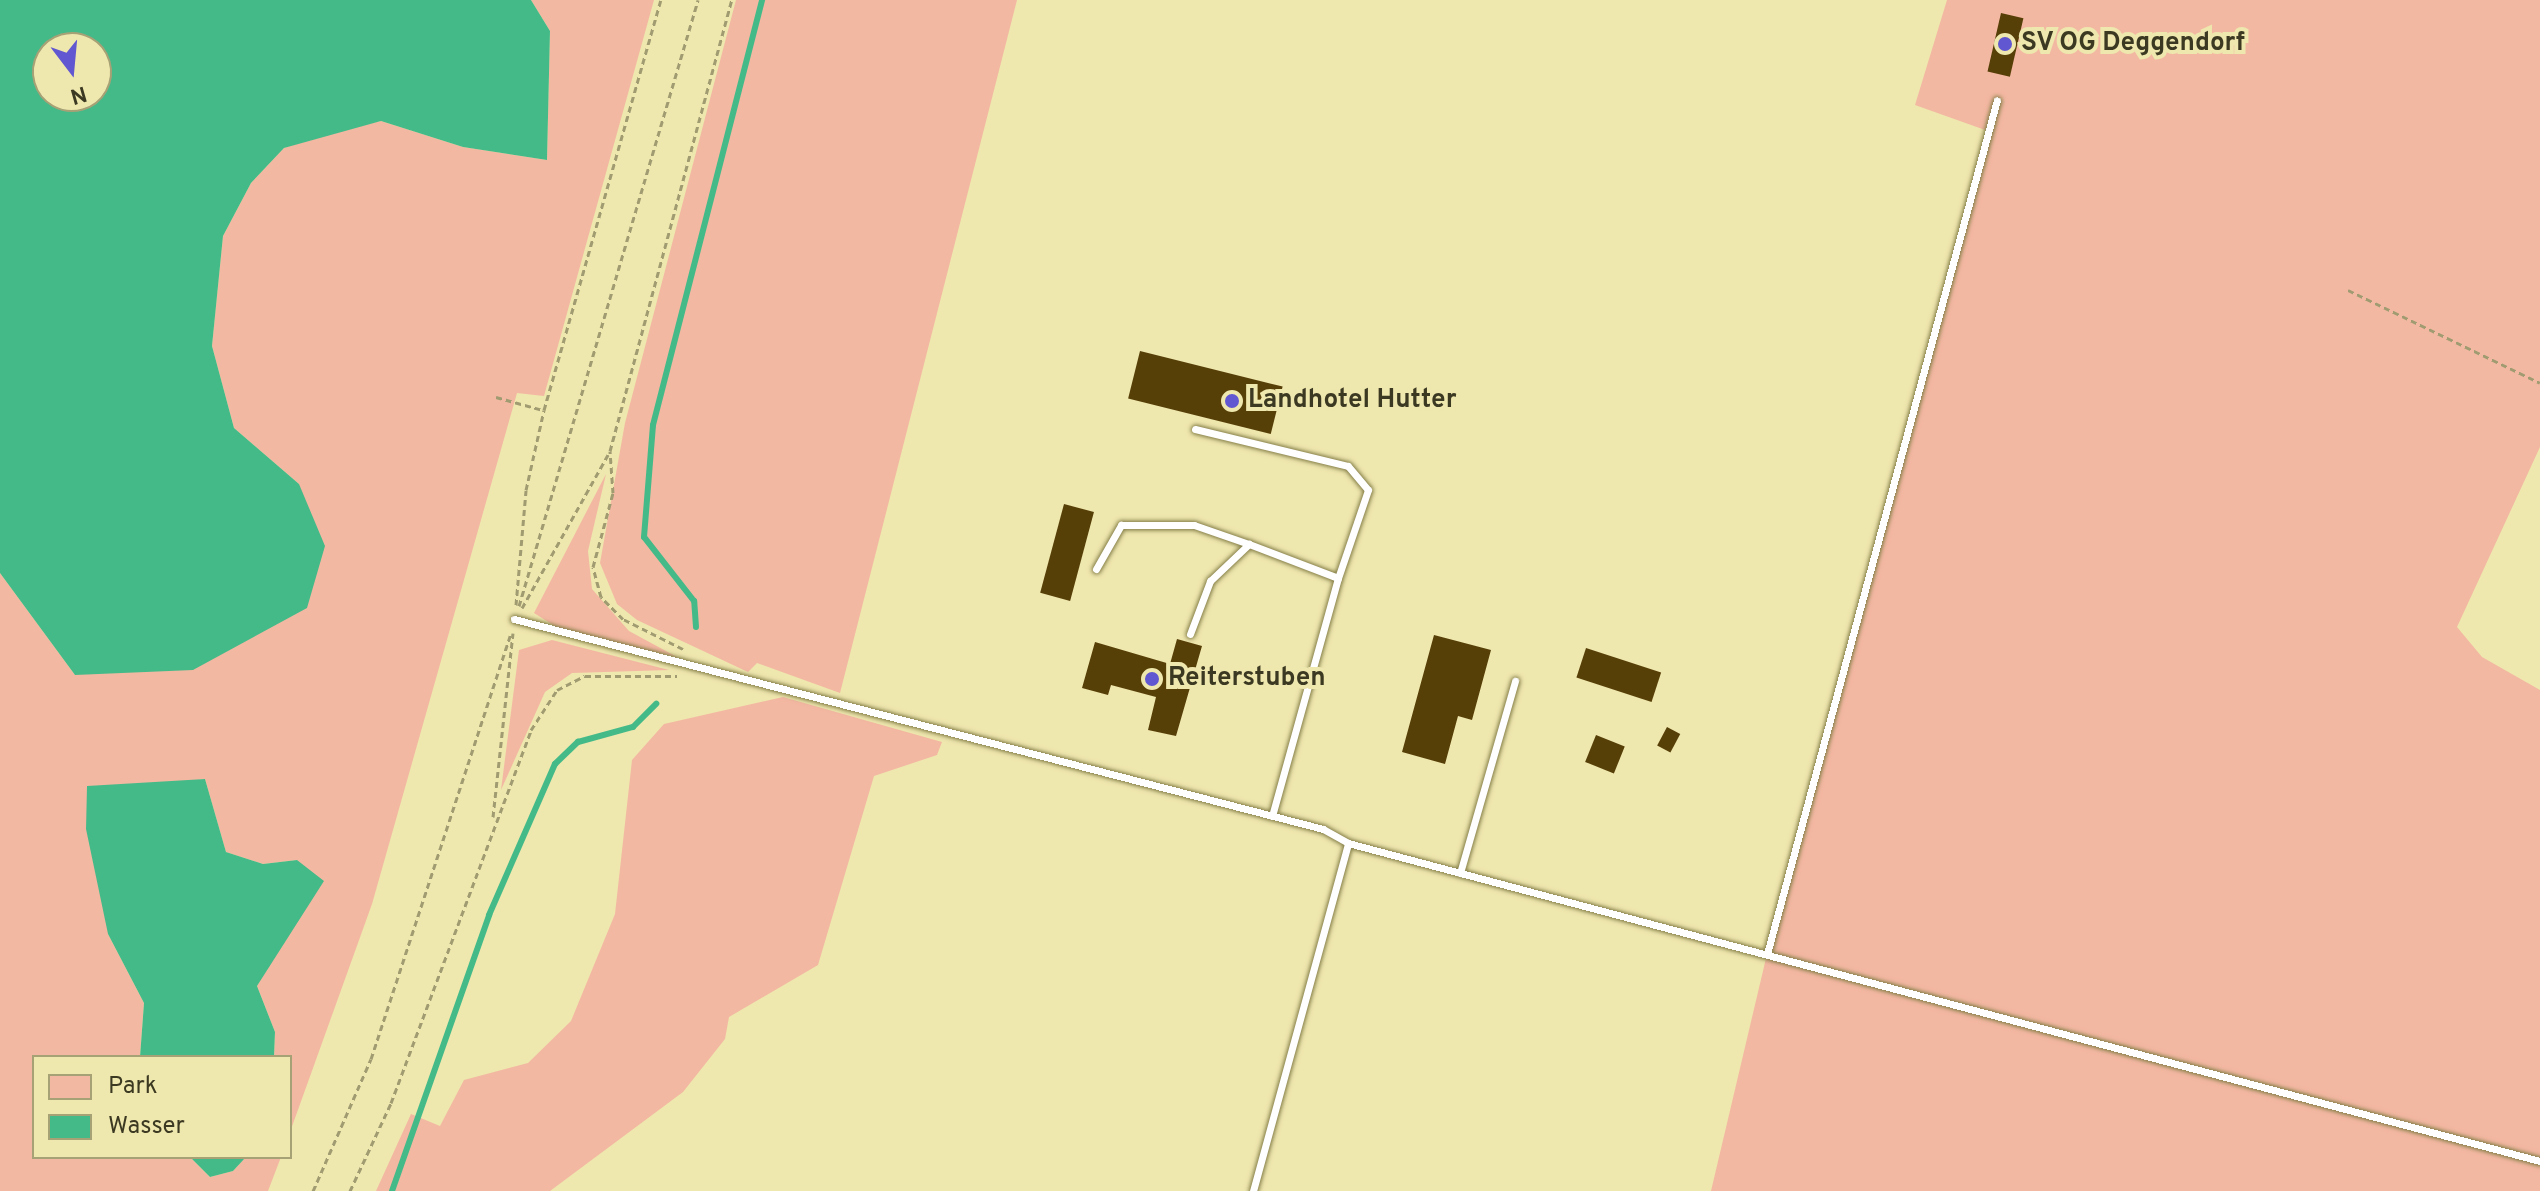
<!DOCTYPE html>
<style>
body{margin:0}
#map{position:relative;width:2540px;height:1191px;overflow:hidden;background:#eee7ae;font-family:Overpass,sans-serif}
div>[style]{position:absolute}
.green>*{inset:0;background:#f3b8a2}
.water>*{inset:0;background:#45ba89}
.stream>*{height:6px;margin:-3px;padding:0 3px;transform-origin:3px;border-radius:3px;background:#45ba89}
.building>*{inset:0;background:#573f08;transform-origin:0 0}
.path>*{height:3px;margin-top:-1.5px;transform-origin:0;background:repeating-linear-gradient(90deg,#a09b71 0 6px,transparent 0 10px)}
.roads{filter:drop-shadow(0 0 2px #867f49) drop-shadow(0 0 2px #867f49)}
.lane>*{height:7px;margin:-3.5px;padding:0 3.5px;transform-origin:3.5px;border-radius:3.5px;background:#fff}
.dots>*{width:22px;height:22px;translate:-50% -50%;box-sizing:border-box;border:4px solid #eee7ae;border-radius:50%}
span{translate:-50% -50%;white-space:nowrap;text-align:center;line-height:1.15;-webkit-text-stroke:8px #eee7ae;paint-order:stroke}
.poi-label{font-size:26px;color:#3c3922;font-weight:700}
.left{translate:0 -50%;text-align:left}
.legend{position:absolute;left:32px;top:1055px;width:260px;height:104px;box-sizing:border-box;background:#eee7ae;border:2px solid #a7a176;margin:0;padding:10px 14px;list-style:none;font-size:24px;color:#3c3922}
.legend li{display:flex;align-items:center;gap:16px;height:40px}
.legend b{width:40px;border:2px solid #a7a176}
.north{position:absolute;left:32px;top:32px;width:80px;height:80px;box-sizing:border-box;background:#eee7ae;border:2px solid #a7a176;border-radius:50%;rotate:164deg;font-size:22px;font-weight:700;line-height:32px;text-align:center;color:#3c3922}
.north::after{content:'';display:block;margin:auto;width:28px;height:36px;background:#6157d0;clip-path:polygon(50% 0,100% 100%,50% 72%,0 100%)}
</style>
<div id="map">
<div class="green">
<i style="clip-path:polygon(531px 0,654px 0,544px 396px,517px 393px,372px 904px,290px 1132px,290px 1057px,274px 1057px,275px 1032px,257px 986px,283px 939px,297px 860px,263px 864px,226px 852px,205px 779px,115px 790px,108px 934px,144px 1003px,140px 1057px,34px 1057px,34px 1157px,190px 1157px,210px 1177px,233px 1171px,246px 1157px,281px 1157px,268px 1191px,0 1191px,0 573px,75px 675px,299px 484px,234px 428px,212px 346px,223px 236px,251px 183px,284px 148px,323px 134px,381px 121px,463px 147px,547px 160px,550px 31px)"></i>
<i style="clip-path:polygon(736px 0,1017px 0,840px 693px,757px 663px,748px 672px,637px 620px,617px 604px,600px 563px,625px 423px)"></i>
<i style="clip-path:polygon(1947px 0,2540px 0,2540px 447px,2457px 627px,2482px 657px,2540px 690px,2540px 1191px,1711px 1191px,1767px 954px,1988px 131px,1915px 105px)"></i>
<i style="clip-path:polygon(606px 474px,588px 551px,592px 589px,629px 631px,677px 657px,561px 630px,534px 613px)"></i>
<i style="clip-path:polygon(552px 640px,669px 670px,572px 673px,545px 692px,501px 790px,519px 650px)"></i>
<i style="clip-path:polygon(783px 697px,942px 742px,937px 755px,874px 776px,818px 965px,729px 1017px,725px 1039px,683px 1092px,550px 1191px,376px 1191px,411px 1114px,440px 1126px,464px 1080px,528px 1063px,571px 1021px,615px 914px,632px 760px,664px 724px)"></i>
</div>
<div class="water">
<i style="clip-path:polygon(evenodd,0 0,531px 0,550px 31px,547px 160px,463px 147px,381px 121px,284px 148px,251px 183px,223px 236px,212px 346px,234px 428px,299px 484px,325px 546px,307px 608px,193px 670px,75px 675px,0 573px,0 0,48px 48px,96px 48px,96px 96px,48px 96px,48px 48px)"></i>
<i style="clip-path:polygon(205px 779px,226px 852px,263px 864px,297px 860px,324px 881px,257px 986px,275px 1032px,274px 1057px,140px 1057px,144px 1003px,108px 934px,86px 829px,87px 786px)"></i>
<i style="clip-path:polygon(190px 1157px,246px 1157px,233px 1171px,210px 1177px)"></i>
</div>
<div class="stream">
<i style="left:696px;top:627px;width:26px;rotate:-94deg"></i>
<i style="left:694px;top:601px;width:81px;rotate:-128deg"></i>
<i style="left:644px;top:537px;width:112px;rotate:-85.4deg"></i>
<i style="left:653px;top:425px;width:439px;rotate:-75.6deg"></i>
<i style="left:392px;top:1191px;width:293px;rotate:-70.6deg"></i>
<i style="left:489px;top:915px;width:165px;rotate:-66.4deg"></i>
<i style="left:555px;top:764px;width:32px;rotate:-44deg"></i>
<i style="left:578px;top:742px;width:57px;rotate:-15.3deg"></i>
<i style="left:633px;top:727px;width:33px;rotate:-45deg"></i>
</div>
<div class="building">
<i style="left:2001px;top:13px;width:23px;height:60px;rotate:13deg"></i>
<i style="left:1140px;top:351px;width:147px;height:49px;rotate:14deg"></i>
<i style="left:1064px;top:504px;width:31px;height:92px;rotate:15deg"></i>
<i style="clip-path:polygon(1434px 635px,1491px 650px,1472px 720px,1458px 716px,1445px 764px,1402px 752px)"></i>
<i style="clip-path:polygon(1177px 639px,1202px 646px,1176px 736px,1148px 730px,1156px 697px,1111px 685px,1108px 695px,1082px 688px,1095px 642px,1170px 664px)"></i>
<i style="left:1586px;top:648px;width:79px;height:31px;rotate:18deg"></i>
<i style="left:1667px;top:727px;width:15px;height:21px;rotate:28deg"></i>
<i style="left:1596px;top:735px;width:31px;height:29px;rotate:22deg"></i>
</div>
<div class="path">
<i style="left:2348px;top:290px;width:213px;rotate:25.8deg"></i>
<i style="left:496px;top:397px;width:49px;rotate:15.5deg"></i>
<i style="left:516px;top:605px;width:115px;rotate:-85deg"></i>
<i style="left:526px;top:490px;width:82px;rotate:-77.3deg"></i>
<i style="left:544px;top:410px;width:426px;rotate:-74.1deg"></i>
<i style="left:519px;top:606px;width:632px;rotate:-73.54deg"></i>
<i style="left:522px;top:608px;width:176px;rotate:-60.7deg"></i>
<i style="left:683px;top:649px;width:67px;rotate:-153.4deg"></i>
<i style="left:623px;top:619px;width:31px;rotate:-135deg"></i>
<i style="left:601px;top:597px;width:31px;rotate:-105deg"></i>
<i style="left:593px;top:567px;width:77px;rotate:-74.9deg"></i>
<i style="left:613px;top:493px;width:42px;rotate:-94.1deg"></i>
<i style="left:610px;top:451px;width:467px;rotate:-74.9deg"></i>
<i style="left:493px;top:817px;width:185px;rotate:-83.8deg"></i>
<i style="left:313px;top:1191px;width:144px;rotate:-66.3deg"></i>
<i style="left:371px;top:1059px;width:449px;rotate:-71.8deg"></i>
<i style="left:350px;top:1191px;width:97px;rotate:-65deg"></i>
<i style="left:391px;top:1103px;width:398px;rotate:-69.4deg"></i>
<i style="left:531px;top:730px;width:48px;rotate:-57deg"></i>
<i style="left:557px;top:690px;width:31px;rotate:-27deg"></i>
<i style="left:585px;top:676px;width:92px"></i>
</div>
<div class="roads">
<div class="lane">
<i style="left:1195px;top:429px;width:157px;rotate:13.6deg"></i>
<i style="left:1348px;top:466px;width:31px;rotate:50deg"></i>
<i style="left:1368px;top:490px;width:93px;rotate:108.8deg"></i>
<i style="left:1096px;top:569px;width:51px;rotate:-60.4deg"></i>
<i style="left:1121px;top:525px;width:73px"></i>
<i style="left:1194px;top:525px;width:58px;rotate:19.1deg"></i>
<i style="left:514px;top:619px;width:836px;rotate:14.55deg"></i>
<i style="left:1323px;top:829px;width:29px;rotate:29deg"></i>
<i style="left:1348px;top:843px;width:1234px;rotate:14.94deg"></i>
<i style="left:1190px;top:634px;width:57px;rotate:-69.3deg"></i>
<i style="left:1210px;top:581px;width:54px;rotate:-43.5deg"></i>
<i style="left:1249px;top:544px;width:95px;rotate:20.9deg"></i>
<i style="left:1338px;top:578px;width:247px;rotate:105.5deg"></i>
<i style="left:1460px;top:873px;width:200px;rotate:-74deg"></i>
<i style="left:1767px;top:954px;width:884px;rotate:-74.93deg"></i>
<i style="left:1253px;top:1191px;width:361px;rotate:-74.7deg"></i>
</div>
</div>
<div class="dots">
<i style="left:2005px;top:44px;background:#6157d0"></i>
<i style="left:1232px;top:401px;background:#6157d0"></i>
<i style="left:1152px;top:679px;background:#6157d0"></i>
</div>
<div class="poi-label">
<span class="left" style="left:2021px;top:44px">SV OG Deggendorf</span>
<span class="left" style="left:1248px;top:401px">Landhotel Hutter</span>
<span class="left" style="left:1168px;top:679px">Reiterstuben</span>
</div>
<ul class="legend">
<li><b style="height:22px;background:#f3b8a2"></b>Park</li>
<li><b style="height:22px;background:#45ba89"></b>Wasser</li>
</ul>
<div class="north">N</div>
</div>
